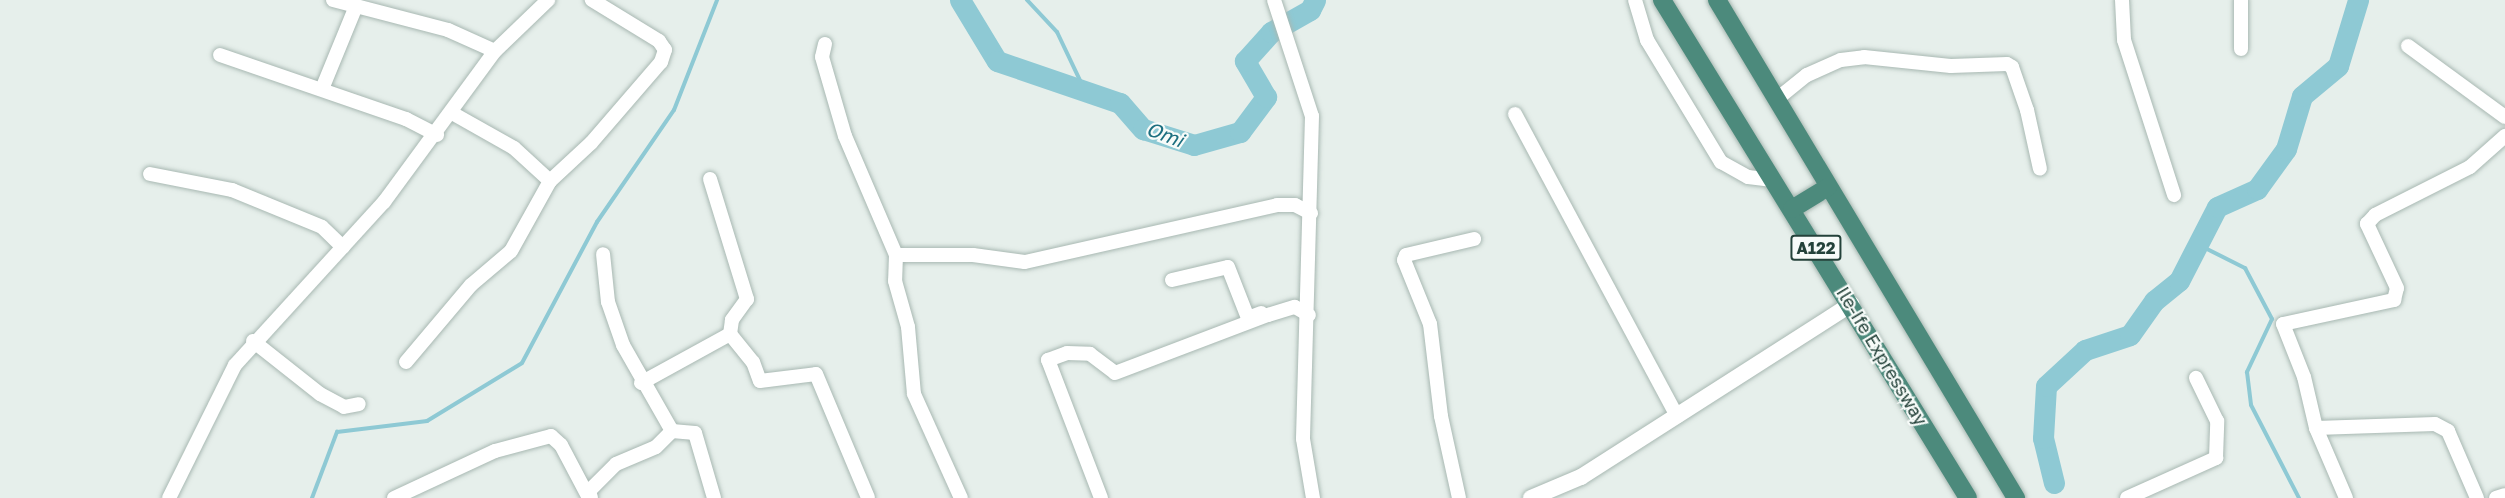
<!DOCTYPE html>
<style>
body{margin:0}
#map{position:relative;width:2505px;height:498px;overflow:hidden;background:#e6efeb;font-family:"Golos Text",sans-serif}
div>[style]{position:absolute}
.stream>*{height:4px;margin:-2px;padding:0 2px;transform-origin:2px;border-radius:2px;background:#8ec9d4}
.river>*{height:21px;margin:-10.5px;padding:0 10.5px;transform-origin:10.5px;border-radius:10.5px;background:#8ec9d4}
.roads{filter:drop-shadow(0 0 2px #a8b8b2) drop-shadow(0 0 2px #a8b8b2)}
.minor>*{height:14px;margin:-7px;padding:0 7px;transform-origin:7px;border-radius:7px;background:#fff}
.tertiary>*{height:16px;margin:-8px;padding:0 8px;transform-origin:8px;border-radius:8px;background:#fff}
.trunk>*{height:18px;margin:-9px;padding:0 9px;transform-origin:9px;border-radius:9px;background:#4c8a7c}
span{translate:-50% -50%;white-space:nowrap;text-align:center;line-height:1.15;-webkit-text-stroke:4.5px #f7fbf9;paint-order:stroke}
.shield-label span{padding:2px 4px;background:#f7fbf9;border:2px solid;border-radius:4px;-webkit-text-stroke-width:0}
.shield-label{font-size:16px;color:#24423a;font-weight:700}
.street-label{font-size:18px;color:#24423a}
.water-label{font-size:20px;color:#1c6f80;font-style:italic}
</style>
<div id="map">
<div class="stream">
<i style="left:1027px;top:0;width:44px;rotate:46.8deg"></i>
<i style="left:1057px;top:32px;width:65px;rotate:64.6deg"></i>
<i style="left:2197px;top:244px;width:54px;rotate:26.6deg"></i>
<i style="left:2245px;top:268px;width:58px;rotate:62.1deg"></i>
<i style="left:2272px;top:319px;width:59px;rotate:115.3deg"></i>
<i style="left:2247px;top:372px;width:33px;rotate:83deg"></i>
<i style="left:2251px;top:405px;width:105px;rotate:62.7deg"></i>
<i style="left:312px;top:498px;width:71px;rotate:-69.3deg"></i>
<i style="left:337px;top:432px;width:91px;rotate:-7deg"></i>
<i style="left:427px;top:421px;width:111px;rotate:-31.4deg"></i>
<i style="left:522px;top:363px;width:160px;rotate:-62deg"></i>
<i style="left:597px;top:222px;width:136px;rotate:-55.5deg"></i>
<i style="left:674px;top:110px;width:118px;rotate:-68.6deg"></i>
</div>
<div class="river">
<i style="left:960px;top:0;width:71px;rotate:58.8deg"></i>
<i style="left:997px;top:61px;width:130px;rotate:18.9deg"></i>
<i style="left:1120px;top:103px;width:35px;rotate:49deg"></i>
<i style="left:1143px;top:129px;width:53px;rotate:17.4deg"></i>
<i style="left:1194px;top:145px;width:48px;rotate:-15.8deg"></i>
<i style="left:1240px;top:132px;width:44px;rotate:-53.4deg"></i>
<i style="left:1266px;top:97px;width:42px;rotate:-120.3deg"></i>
<i style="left:1245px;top:61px;width:39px;rotate:-48deg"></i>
<i style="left:1271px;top:32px;width:45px;rotate:-29.4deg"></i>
<i style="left:1310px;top:10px;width:11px;rotate:-63deg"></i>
<i style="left:2054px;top:483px;width:46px;rotate:-103.7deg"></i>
<i style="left:2043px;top:438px;width:52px;rotate:-86.7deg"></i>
<i style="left:2046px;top:386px;width:53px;rotate:-42.7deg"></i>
<i style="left:2085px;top:350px;width:47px;rotate:-18.4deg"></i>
<i style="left:2130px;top:335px;width:42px;rotate:-54.8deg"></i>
<i style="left:2154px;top:301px;width:32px;rotate:-39deg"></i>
<i style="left:2179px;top:281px;width:83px;rotate:-62.8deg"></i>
<i style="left:2217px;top:207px;width:44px;rotate:-24.2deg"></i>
<i style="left:2257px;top:189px;width:49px;rotate:-54.1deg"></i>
<i style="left:2286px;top:149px;width:55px;rotate:-73.2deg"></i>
<i style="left:2302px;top:96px;width:47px;rotate:-39.8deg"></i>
<i style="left:2338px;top:66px;width:69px;rotate:-73.1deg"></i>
</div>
<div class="roads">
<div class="minor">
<i style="left:333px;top:0;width:119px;rotate:14.6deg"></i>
<i style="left:448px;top:30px;width:51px;rotate:24.1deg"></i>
<i style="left:1274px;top:0;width:122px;rotate:71.9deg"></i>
<i style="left:1312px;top:116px;width:323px;rotate:91.6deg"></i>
<i style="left:1303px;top:439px;width:60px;rotate:80.4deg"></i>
<i style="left:1635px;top:0;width:42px;rotate:73.3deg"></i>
<i style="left:1647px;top:40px;width:143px;rotate:58.8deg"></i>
<i style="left:1721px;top:162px;width:31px;rotate:29deg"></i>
<i style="left:1748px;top:177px;width:25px;rotate:7deg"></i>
<i style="left:2122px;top:0;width:40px;rotate:87.1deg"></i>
<i style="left:2124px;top:40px;width:163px;rotate:72.1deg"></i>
<i style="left:825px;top:44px;width:13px;rotate:103deg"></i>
<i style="left:822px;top:57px;width:82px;rotate:73.8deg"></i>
<i style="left:845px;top:136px;width:129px;rotate:66.8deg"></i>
<i style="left:896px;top:255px;width:26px;rotate:92deg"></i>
<i style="left:895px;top:281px;width:48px;rotate:74.2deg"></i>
<i style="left:908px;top:327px;width:67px;rotate:84.9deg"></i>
<i style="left:914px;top:394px;width:114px;rotate:65.7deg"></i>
<i style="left:2408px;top:46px;width:120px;rotate:36.2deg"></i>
<i style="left:2241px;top:49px;width:49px;rotate:-90deg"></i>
<i style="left:220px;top:55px;width:197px;rotate:19deg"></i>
<i style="left:406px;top:119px;width:35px;rotate:27deg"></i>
<i style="left:322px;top:89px;width:90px;rotate:-67.7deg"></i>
<i style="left:1777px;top:99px;width:38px;rotate:-39deg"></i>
<i style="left:1807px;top:75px;width:37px;rotate:-24deg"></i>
<i style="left:1841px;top:60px;width:23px;rotate:-7deg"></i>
<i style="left:1864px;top:57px;width:87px;rotate:5.9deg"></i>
<i style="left:1951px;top:66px;width:56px;rotate:-2deg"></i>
<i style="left:2007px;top:64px;width:6px;rotate:31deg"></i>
<i style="left:2012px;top:67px;width:46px;rotate:70.8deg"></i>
<i style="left:2027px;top:110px;width:60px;rotate:77.6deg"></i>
<i style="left:452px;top:113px;width:71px;rotate:29.4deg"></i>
<i style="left:514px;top:148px;width:49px;rotate:42.5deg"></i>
<i style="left:1515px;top:114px;width:343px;rotate:61.8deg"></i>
<i style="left:150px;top:174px;width:84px;rotate:11deg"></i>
<i style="left:232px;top:190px;width:97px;rotate:22.3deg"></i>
<i style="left:322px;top:227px;width:29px;rotate:44deg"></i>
<i style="left:710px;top:179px;width:126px;rotate:72.9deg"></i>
<i style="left:747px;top:299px;width:26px;rotate:126deg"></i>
<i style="left:732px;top:320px;width:14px;rotate:98deg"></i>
<i style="left:730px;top:334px;width:36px;rotate:51deg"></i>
<i style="left:753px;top:362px;width:20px;rotate:70deg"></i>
<i style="left:760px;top:381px;width:56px;rotate:-7.1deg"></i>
<i style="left:816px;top:374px;width:134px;rotate:67.2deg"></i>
<i style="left:896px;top:255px;width:77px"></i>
<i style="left:973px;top:255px;width:52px;rotate:7.7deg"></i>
<i style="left:1025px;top:262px;width:258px;rotate:-12.7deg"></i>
<i style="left:1277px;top:205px;width:18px"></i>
<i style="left:1295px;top:205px;width:18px;rotate:27deg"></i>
<i style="left:1172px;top:280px;width:57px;rotate:-13.1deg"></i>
<i style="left:1228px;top:267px;width:55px;rotate:68.6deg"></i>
<i style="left:1248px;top:318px;width:14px;rotate:-21deg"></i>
<i style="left:253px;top:341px;width:85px;rotate:38.3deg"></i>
<i style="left:320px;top:394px;width:27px;rotate:28deg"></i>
<i style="left:344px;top:407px;width:15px;rotate:-11deg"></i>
<i style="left:406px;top:362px;width:101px;rotate:-49.8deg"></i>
<i style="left:471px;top:285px;width:52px;rotate:-40.4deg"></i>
<i style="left:511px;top:251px;width:80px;rotate:-60.9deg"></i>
<i style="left:550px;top:181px;width:56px;rotate:-42.8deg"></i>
<i style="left:591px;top:143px;width:107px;rotate:-49.2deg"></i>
<i style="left:661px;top:62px;width:13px;rotate:-72deg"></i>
<i style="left:665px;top:50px;width:11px;rotate:-124deg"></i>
<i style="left:659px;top:41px;width:79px;rotate:-148.5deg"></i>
<i style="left:641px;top:383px;width:102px;rotate:-28.8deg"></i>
<i style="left:2316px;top:428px;width:119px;rotate:-1.9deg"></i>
<i style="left:2435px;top:424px;width:15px;rotate:28deg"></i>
<i style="left:2448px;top:431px;width:73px;rotate:66.6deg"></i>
<i style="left:672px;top:431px;width:23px;rotate:5deg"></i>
<i style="left:695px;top:433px;width:68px;rotate:73.7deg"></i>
<i style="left:169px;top:498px;width:148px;rotate:-63.6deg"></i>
<i style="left:235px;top:365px;width:221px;rotate:-47.6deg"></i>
<i style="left:384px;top:202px;width:187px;rotate:-53.7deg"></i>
<i style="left:495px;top:51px;width:74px;rotate:-43.9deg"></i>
<i style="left:394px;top:498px;width:111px;rotate:-25deg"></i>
<i style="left:495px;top:451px;width:58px;rotate:-15deg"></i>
<i style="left:551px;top:436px;width:13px;rotate:42deg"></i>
<i style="left:561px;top:445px;width:60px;rotate:62.2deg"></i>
<i style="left:591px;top:498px;width:7px;rotate:-106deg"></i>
<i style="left:589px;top:491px;width:38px;rotate:-45deg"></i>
<i style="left:616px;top:464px;width:43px;rotate:-23deg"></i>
<i style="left:656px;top:447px;width:23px;rotate:-45deg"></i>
<i style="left:672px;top:431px;width:99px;rotate:-119.7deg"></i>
<i style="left:623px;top:345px;width:46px;rotate:-109.2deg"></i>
<i style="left:608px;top:302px;width:48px;rotate:-95.9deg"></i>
<i style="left:1101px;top:498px;width:148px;rotate:-111deg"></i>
<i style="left:1048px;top:360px;width:20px;rotate:-20deg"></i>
<i style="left:1067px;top:353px;width:23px;rotate:2deg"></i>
<i style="left:1090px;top:354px;width:31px;rotate:37deg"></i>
<i style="left:1115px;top:373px;width:164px;rotate:-20.8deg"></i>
<i style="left:1268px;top:315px;width:28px;rotate:-17deg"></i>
<i style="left:1295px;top:307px;width:16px;rotate:30deg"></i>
<i style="left:1459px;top:498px;width:84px;rotate:-102.4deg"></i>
<i style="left:1441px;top:416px;width:93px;rotate:-96.8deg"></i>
<i style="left:1430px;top:324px;width:69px;rotate:-112.1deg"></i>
<i style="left:1404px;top:260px;width:5px;rotate:-68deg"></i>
<i style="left:1406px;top:255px;width:70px;rotate:-13.2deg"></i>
<i style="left:2127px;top:498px;width:98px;rotate:-24.2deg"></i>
<i style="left:2216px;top:458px;width:37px;rotate:-88deg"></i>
<i style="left:2217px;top:421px;width:48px;rotate:-116deg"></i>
<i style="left:2346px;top:498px;width:76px;rotate:-113.2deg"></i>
<i style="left:2316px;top:428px;width:52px;rotate:-103.2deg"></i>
<i style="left:2304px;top:377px;width:57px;rotate:-111.6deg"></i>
<i style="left:2283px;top:324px;width:114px;rotate:-12.2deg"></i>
<i style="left:2394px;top:300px;width:12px;rotate:-76deg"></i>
<i style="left:2397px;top:288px;width:71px;rotate:-115.1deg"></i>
<i style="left:2367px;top:224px;width:12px;rotate:-48deg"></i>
<i style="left:2375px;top:215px;width:106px;rotate:-26.8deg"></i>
<i style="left:2470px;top:167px;width:47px;rotate:-41.5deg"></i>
<i style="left:2496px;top:498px;width:9px;rotate:-18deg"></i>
</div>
<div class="tertiary">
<i style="left:1531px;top:498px;width:54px;rotate:-22.8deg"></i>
<i style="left:1581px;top:477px;width:321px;rotate:-32.6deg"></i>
</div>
<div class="trunk">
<i style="left:1662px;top:0;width:584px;rotate:58.43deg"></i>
<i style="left:1717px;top:0;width:581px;rotate:59.02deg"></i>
<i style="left:1792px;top:209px;width:42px;rotate:-31.4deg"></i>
</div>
</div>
<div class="shield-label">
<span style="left:1816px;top:248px">A122</span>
</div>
<div class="street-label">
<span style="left:1882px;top:356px;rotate:59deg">Ile-Ife Expressway</span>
</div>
<div class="water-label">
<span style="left:1165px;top:134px;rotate:21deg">Omi</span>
</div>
</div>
